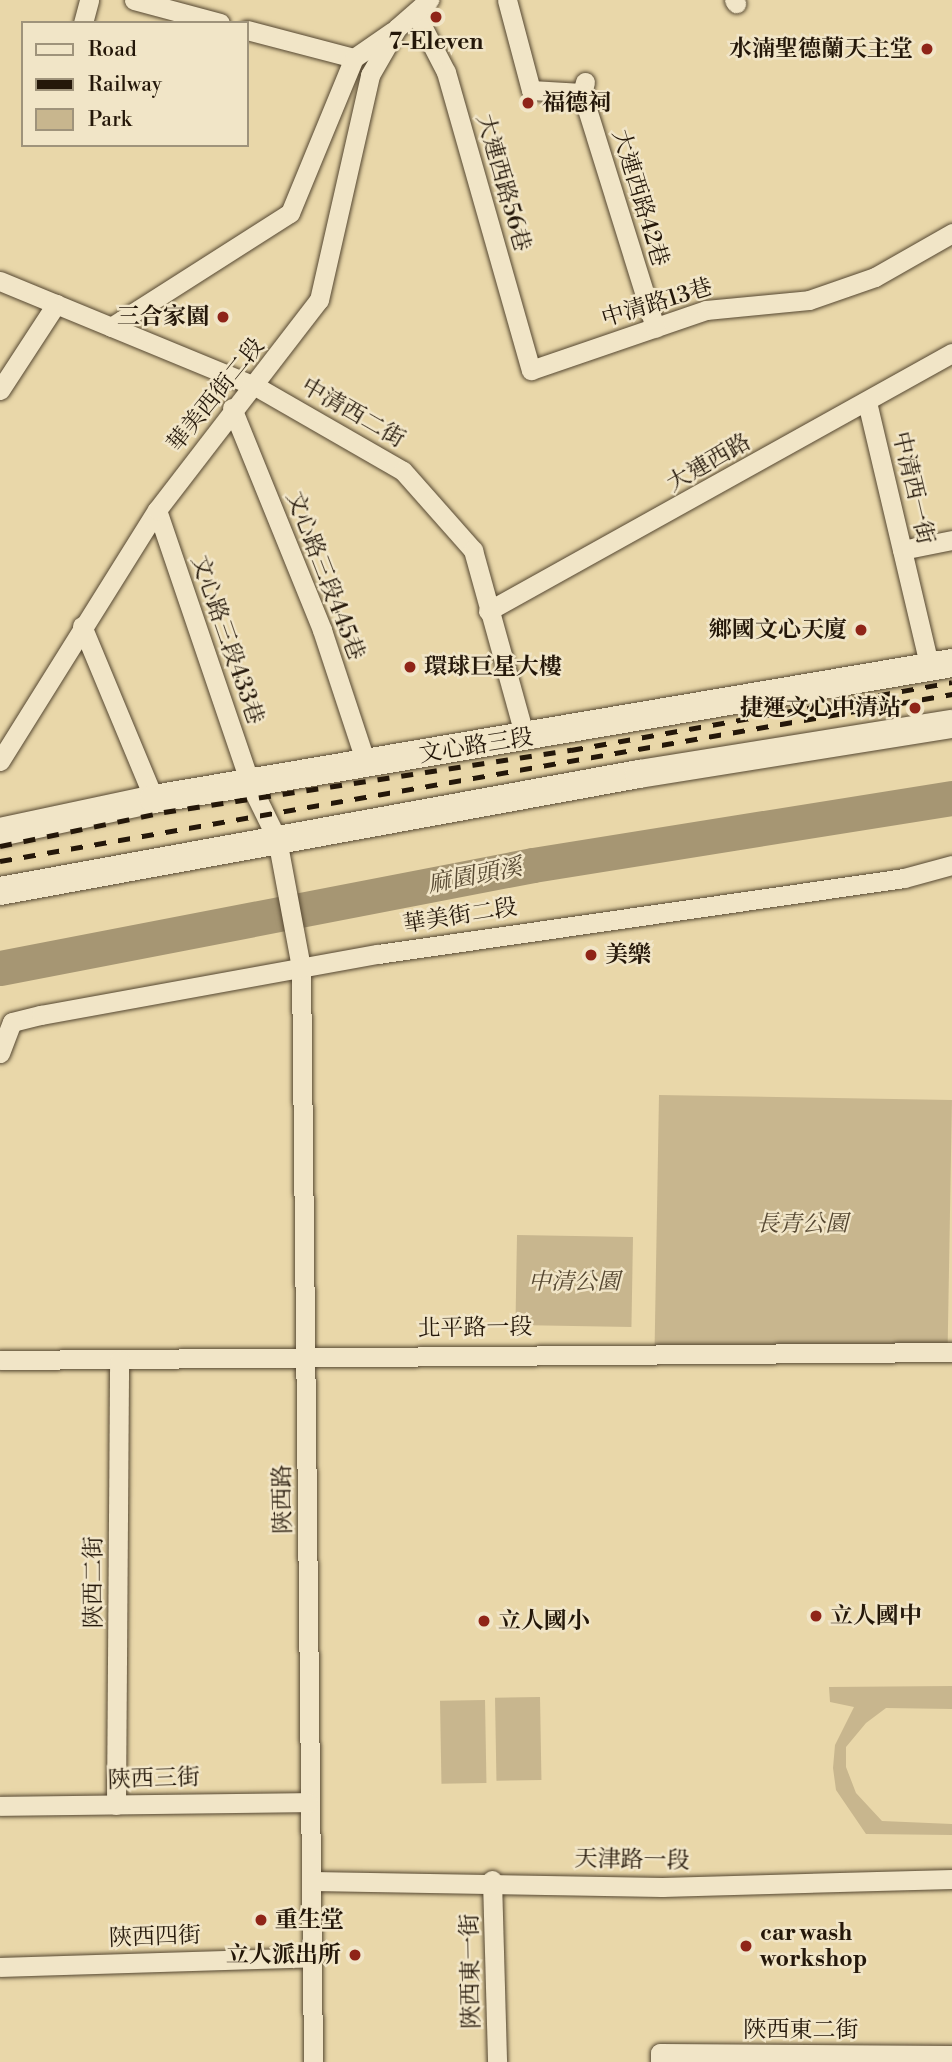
<!DOCTYPE html>
<meta charset="utf-8">
<style>
body{margin:0}
#map{position:relative;width:952px;height:2062px;overflow:hidden;background:#e9d7a9;font-family:"Libre Bodoni","Noto Serif TC",serif}
div>[style]{position:absolute}
.green>*{inset:0;background:#c8b68e;transform-origin:0 0}
.river>*{height:35px;margin:-17.5px;padding:0 17.5px;transform-origin:17.5px;border-radius:17.5px;background:#a69673}
.roads{filter:drop-shadow(0 0 2px #554731) drop-shadow(0 0 2px #554731)}
.minor>*{height:19px;margin:-9.5px;padding:0 9.5px;transform-origin:9.5px;border-radius:9.5px;background:#f1e5c7}
.secondary>*{height:28px;margin:-14px;padding:0 14px;transform-origin:14px;border-radius:14px;background:#f1e5c7}
.rail>*{height:5px;margin-top:-2.5px;transform-origin:0;background:repeating-linear-gradient(90deg,#241709 0 12px,transparent 0 24px)}
.dots>*{width:19px;height:19px;translate:-50% -50%;box-sizing:border-box;border:4px solid #f1e5c7;border-radius:50%}
span{translate:-50% -50%;white-space:nowrap;text-align:center;line-height:1.15;-webkit-text-stroke:5px #f1e5c7;paint-order:stroke}
.poi-label{font-size:23px;color:#241709;font-weight:700}
.right{translate:-100% -50%;text-align:right}
.left{translate:0 -50%;text-align:left}
.street-label{font-size:23px;color:#241709}
.park-label{font-size:23px;color:#554731;font-style:italic}
.water-label{font-size:24px;color:#584a33;font-style:italic}
.legend{position:absolute;left:21px;top:21px;width:228px;height:126px;box-sizing:border-box;background:#f1e5c7;border:2px solid #9f937b;margin:0;padding:9px 12px;list-style:none;font-size:21px;color:#241709}
.legend li{display:flex;align-items:center;gap:14px;height:35px}
.legend b{width:35px;border:2px solid #9f937b}
</style>
<div id="map">
<div class="green">
<i style="left:659px;top:1095px;width:293px;height:256px;rotate:1deg"></i>
<i style="left:633px;top:1237px;width:90px;height:116px;rotate:91deg"></i>
<i style="clip-path:polygon(952px 1686px,952px 1709px,886px 1708px,866px 1723px,846px 1747px,846px 1767px,856px 1793px,882px 1821px,952px 1824px,952px 1835px,866px 1834px,836px 1790px,833px 1768px,835px 1745px,854px 1707px,830px 1702px,829px 1687px)"></i>
<i style="left:540px;top:1697px;width:83px;height:45px;rotate:89deg"></i>
<i style="left:485px;top:1700px;width:83px;height:45px;rotate:89deg"></i>
</div>
<div class="river">
<i style="left:0;top:968px;width:543px;rotate:-10.94deg"></i>
<i style="left:533px;top:865px;width:424px;rotate:-9.1deg"></i>
</div>
<div class="roads">
<div class="minor">
<i style="left:134px;top:0;width:89px;rotate:15deg"></i>
<i style="left:507px;top:0;width:93px;rotate:75.1deg"></i>
<i style="left:531px;top:90px;width:51px;rotate:3.4deg"></i>
<i style="left:734px;top:0;width:4px;rotate:56deg"></i>
<i style="left:416px;top:14px;width:65px;rotate:62.7deg"></i>
<i style="left:446px;top:72px;width:310px;rotate:74.1deg"></i>
<i style="left:531px;top:370px;width:185px;rotate:-18.9deg"></i>
<i style="left:706px;top:310px;width:103px;rotate:-5.5deg"></i>
<i style="left:809px;top:300px;width:70px;rotate:-19.2deg"></i>
<i style="left:875px;top:277px;width:89px;rotate:-29.7deg"></i>
<i style="left:83px;top:23px;width:24px;rotate:-75deg"></i>
<i style="left:247px;top:30px;width:111px;rotate:14.7deg"></i>
<i style="left:585px;top:82px;width:11px;rotate:105deg"></i>
<i style="left:582px;top:93px;width:246px;rotate:72.7deg"></i>
<i style="left:0;top:281px;width:278px;rotate:22.4deg"></i>
<i style="left:257px;top:387px;width:168px;rotate:29.9deg"></i>
<i style="left:403px;top:471px;width:106px;rotate:48.5deg"></i>
<i style="left:473px;top:550px;width:195px;rotate:74.5deg"></i>
<i style="left:111px;top:327px;width:212px;rotate:-32.5deg"></i>
<i style="left:290px;top:213px;width:168px;rotate:-67.6deg"></i>
<i style="left:354px;top:58px;width:47px;rotate:-34.7deg"></i>
<i style="left:0;top:390px;width:103px;rotate:-56.9deg"></i>
<i style="left:867px;top:402px;width:273px;rotate:76.7deg"></i>
<i style="left:232px;top:408px;width:240px;rotate:67.9deg"></i>
<i style="left:322px;top:630px;width:140px;rotate:71.7deg"></i>
<i style="left:157px;top:510px;width:292px;rotate:71.2deg"></i>
<i style="left:251px;top:786px;width:59px;rotate:63.9deg"></i>
<i style="left:277px;top:839px;width:130px;rotate:79.4deg"></i>
<i style="left:301px;top:967px;width:1095px;rotate:89.37deg"></i>
<i style="left:902px;top:550px;width:51px;rotate:-11.3deg"></i>
<i style="left:488px;top:611px;width:531px;rotate:-29.08deg"></i>
<i style="left:82px;top:626px;width:187px;rotate:67.4deg"></i>
<i style="left:0;top:761px;width:296px;rotate:-58deg"></i>
<i style="left:157px;top:510px;width:265px;rotate:-52.4deg"></i>
<i style="left:319px;top:300px;width:231px;rotate:-77.2deg"></i>
<i style="left:370px;top:75px;width:54px;rotate:-60.1deg"></i>
<i style="left:397px;top:28px;width:43px;rotate:-41.2deg"></i>
<i style="left:0;top:1053px;width:33px;rotate:-69deg"></i>
<i style="left:12px;top:1022px;width:30px;rotate:-14deg"></i>
<i style="left:41px;top:1015px;width:342px;rotate:-10.3deg"></i>
<i style="left:378px;top:954px;width:531px;rotate:-8.22deg"></i>
<i style="left:904px;top:878px;width:50px;rotate:-15.2deg"></i>
<i style="left:0;top:1360px;width:952px;rotate:-0.48deg"></i>
<i style="left:116px;top:1805px;width:445px;rotate:-89.6deg"></i>
<i style="left:0;top:1806px;width:308px;rotate:-0.7deg"></i>
<i style="left:492px;top:1880px;width:182px;rotate:88.4deg"></i>
<i style="left:312px;top:1881px;width:350px;rotate:1deg"></i>
<i style="left:662px;top:1887px;width:290px;rotate:-1.6deg"></i>
<i style="left:0;top:1967px;width:312px;rotate:-1.8deg"></i>
<i style="left:660px;top:2062px;width:9px;rotate:-90deg"></i>
<i style="left:660px;top:2053px;width:292px;rotate:0.4deg"></i>
</div>
<div class="secondary">
<i style="left:0;top:832px;width:157px;rotate:-12.1deg"></i>
<i style="left:154px;top:799px;width:810px;rotate:-9.67deg"></i>
<i style="left:0;top:891px;width:650px;rotate:-10.38deg"></i>
<i style="left:639px;top:774px;width:317px;rotate:-9.1deg"></i>
</div>
</div>
<div class="rail">
<i style="left:0;top:846px;width:167px;rotate:-11.7deg"></i>
<i style="left:164px;top:812px;width:412px;rotate:-8.7deg"></i>
<i style="left:571px;top:750px;width:387px;rotate:-10.1deg"></i>
<i style="left:0;top:861px;width:967px;rotate:-9.95deg"></i>
</div>
<div class="dots">
<i style="left:436px;top:17px;background:#8f2418"></i>
<i style="left:927px;top:49px;background:#8f2418"></i>
<i style="left:528px;top:103px;background:#8f2418"></i>
<i style="left:223px;top:317px;background:#8f2418"></i>
<i style="left:861px;top:630px;background:#8f2418"></i>
<i style="left:410px;top:667px;background:#8f2418"></i>
<i style="left:915px;top:708px;background:#8f2418"></i>
<i style="left:591px;top:955px;background:#8f2418"></i>
<i style="left:816px;top:1616px;background:#8f2418"></i>
<i style="left:484px;top:1621px;background:#8f2418"></i>
<i style="left:261px;top:1920px;background:#8f2418"></i>
<i style="left:746px;top:1946px;background:#8f2418"></i>
<i style="left:355px;top:1955px;background:#8f2418"></i>
</div>
<div class="poi-label">
<span style="left:436px;top:42px">7-Eleven</span>
<span class="right" style="left:913px;top:49px">水湳聖德蘭天主堂</span>
<span class="left" style="left:542px;top:103px">福德祠</span>
<span class="right" style="left:209px;top:317px">三合家園</span>
<span class="right" style="left:847px;top:630px">鄉國文心天廈</span>
<span class="left" style="left:424px;top:667px">環球巨星大樓</span>
<span class="right" style="left:901px;top:708px">捷運文心中清站</span>
<span class="left" style="left:605px;top:955px">美樂</span>
<span class="left" style="left:830px;top:1616px">立人國中</span>
<span class="left" style="left:498px;top:1621px">立人國小</span>
<span class="left" style="left:275px;top:1920px">重生堂</span>
<span class="left" style="left:760px;top:1946px">car wash<br>workshop</span>
<span class="right" style="left:341px;top:1955px">立人派出所</span>
</div>
<div class="street-label">
<span style="left:503px;top:183px;rotate:74deg">大連西路56巷</span>
<span style="left:640px;top:198px;rotate:73deg">大連西路42巷</span>
<span style="left:657px;top:303px;rotate:-17deg">中清路13巷</span>
<span style="left:216px;top:395px;rotate:-51deg">華美西街二段</span>
<span style="left:353px;top:413px;rotate:30deg">中清西二街</span>
<span style="left:709px;top:463px;rotate:-30deg">大連西路</span>
<span style="left:913px;top:488px;rotate:77deg">中清西一街</span>
<span style="left:325px;top:576px;rotate:69deg">文心路三段445巷</span>
<span style="left:227px;top:640px;rotate:71deg">文心路三段433巷</span>
<span style="left:476px;top:746px;rotate:-9deg">文心路三段</span>
<span style="left:460px;top:916px;rotate:-9deg">華美街二段</span>
<span style="left:475px;top:1328px;rotate:-1deg">北平路一段</span>
<span style="left:283px;top:1499px;rotate:-91deg">陝西路</span>
<span style="left:94px;top:1582px;rotate:-90deg">陝西二街</span>
<span style="left:154px;top:1779px;rotate:-2deg">陝西三街</span>
<span style="left:632px;top:1860px;rotate:1deg">天津路一段</span>
<span style="left:155px;top:1937px;rotate:-2deg">陝西四街</span>
<span style="left:471px;top:1971px;rotate:-91deg">陜西東一街</span>
<span style="left:801px;top:2030px">陜西東二街</span>
</div>
<div class="park-label">
<span style="left:802px;top:1224px">長青公園</span>
<span style="left:574px;top:1282px">中清公園</span>
</div>
<div class="water-label">
<span style="left:475px;top:877px;rotate:-11deg">麻園頭溪</span>
</div>
<ul class="legend">
<li><b style="height:9px;background:#f1e5c7"></b>Road</li>
<li><b style="height:9px;background:#241709"></b>Railway</li>
<li><b style="height:19px;background:#c8b68e"></b>Park</li>
</ul>
</div>
